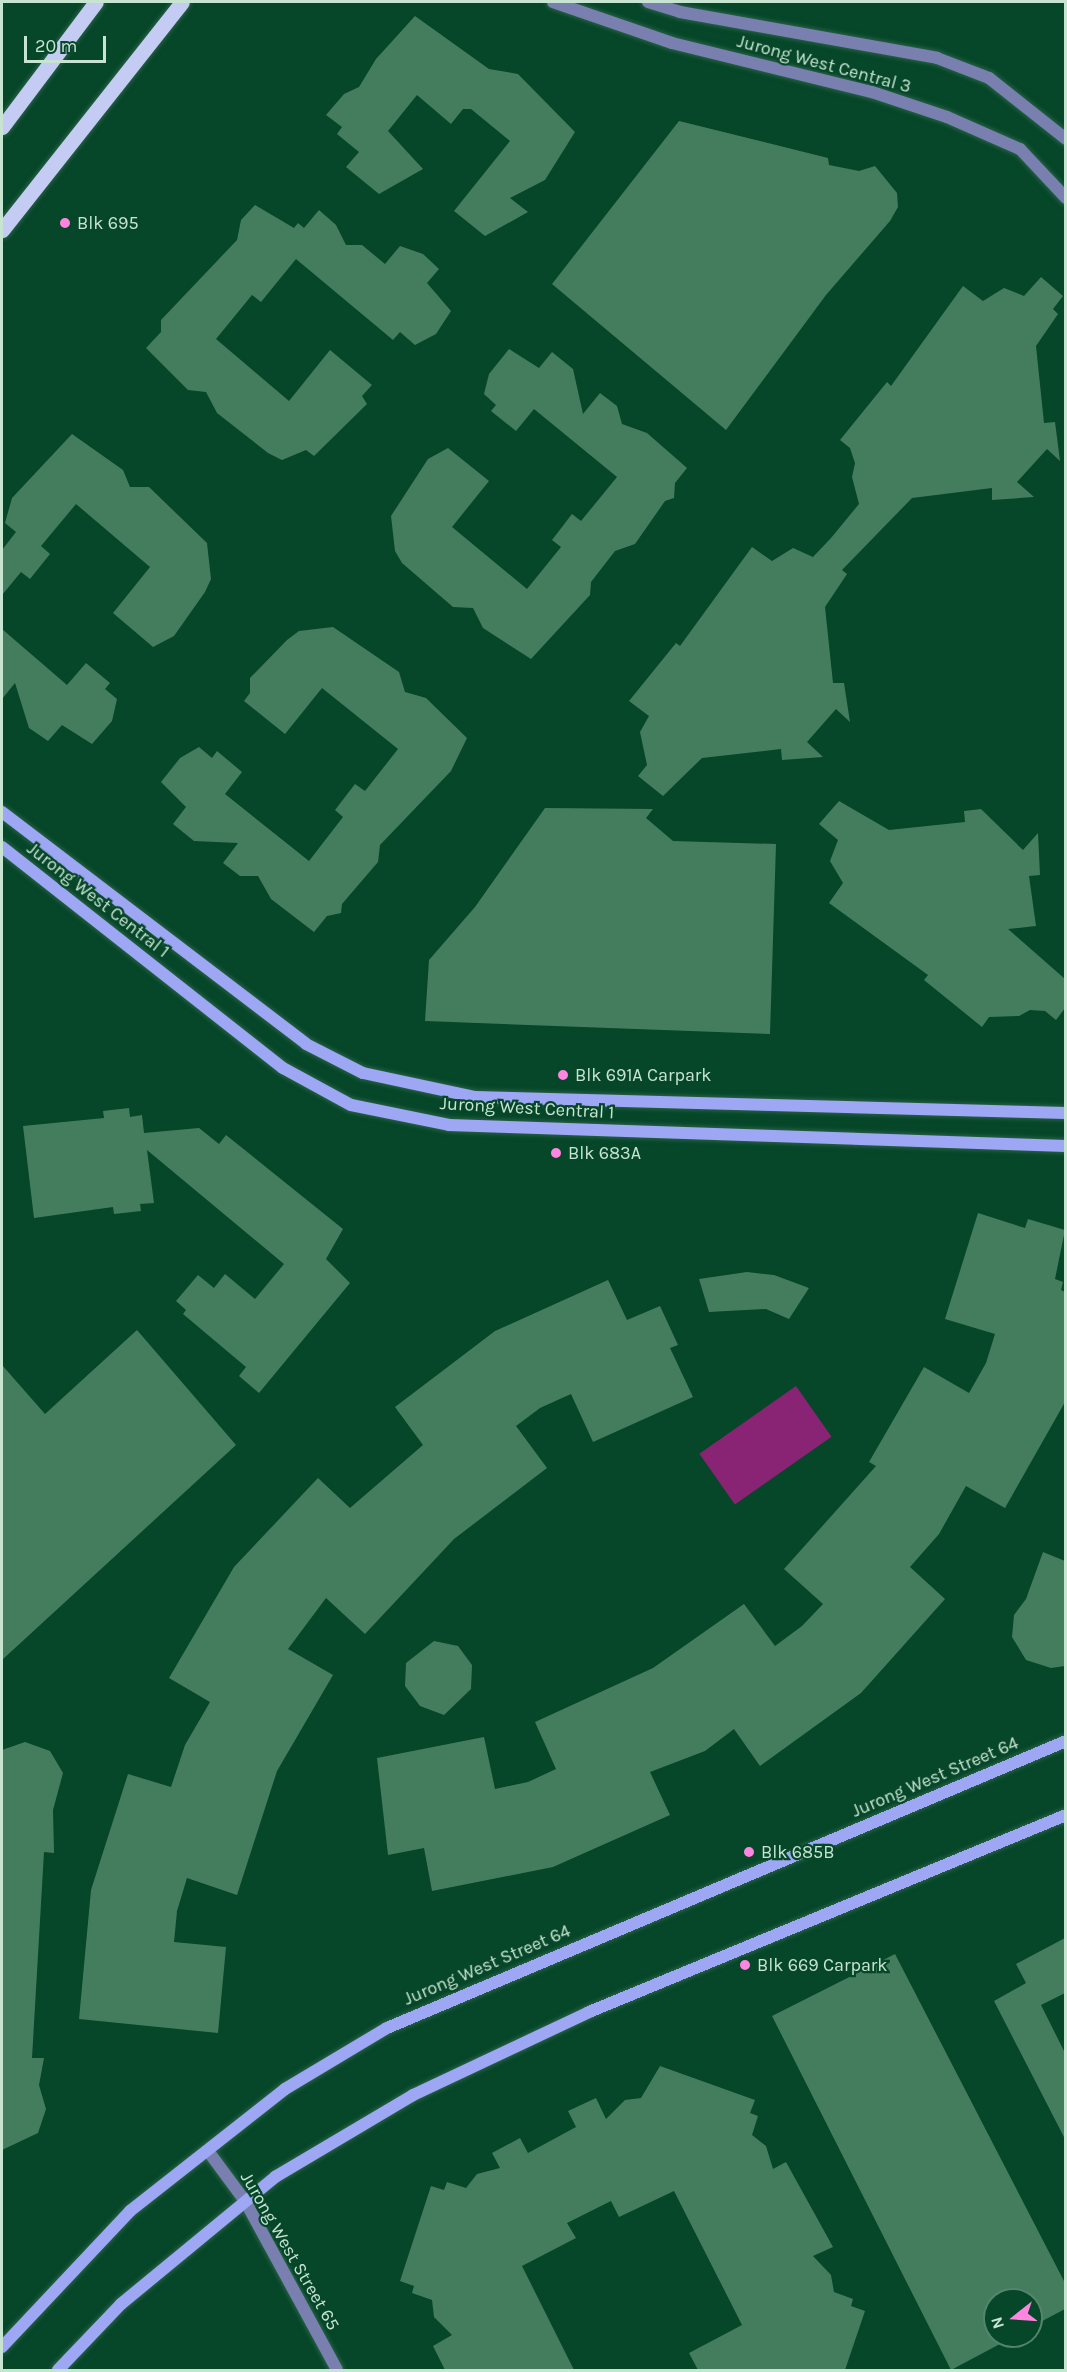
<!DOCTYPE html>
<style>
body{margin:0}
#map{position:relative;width:1067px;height:2372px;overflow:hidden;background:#064629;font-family:Karla,sans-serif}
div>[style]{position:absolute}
.green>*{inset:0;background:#892474;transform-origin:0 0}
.building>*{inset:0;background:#447d5d}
.roads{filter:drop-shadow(0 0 2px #296247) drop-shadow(0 0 2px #296247)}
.street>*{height:12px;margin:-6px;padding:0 6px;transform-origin:6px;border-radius:6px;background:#7980b0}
.secondary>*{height:12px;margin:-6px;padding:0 6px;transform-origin:6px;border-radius:6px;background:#9da7f4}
.primary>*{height:15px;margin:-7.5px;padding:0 7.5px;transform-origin:7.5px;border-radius:7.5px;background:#c5ccf3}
.dots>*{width:16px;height:16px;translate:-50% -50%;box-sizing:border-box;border:3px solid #064629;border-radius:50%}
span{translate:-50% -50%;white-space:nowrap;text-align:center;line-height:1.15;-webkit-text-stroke:4.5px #064629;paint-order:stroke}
.street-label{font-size:18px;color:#c7e4d1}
.poi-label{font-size:18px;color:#c7e4d1}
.left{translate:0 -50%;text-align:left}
.frame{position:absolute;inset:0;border:3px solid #c7e4d1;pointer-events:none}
.north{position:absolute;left:983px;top:2288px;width:60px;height:60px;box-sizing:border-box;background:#064629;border:2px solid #53856c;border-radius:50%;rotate:253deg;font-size:16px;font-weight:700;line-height:24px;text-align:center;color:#c7e4d1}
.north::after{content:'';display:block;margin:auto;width:21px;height:27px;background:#fe85e0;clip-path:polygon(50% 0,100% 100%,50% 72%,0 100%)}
.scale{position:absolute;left:24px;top:36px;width:82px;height:27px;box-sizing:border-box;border:3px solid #c7e4d1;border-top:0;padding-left:8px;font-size:18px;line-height:21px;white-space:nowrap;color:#c7e4d1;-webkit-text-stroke:4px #064629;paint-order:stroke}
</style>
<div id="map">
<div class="green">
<i style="left:796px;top:1386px;width:62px;height:118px;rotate:55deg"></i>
</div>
<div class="building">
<i style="clip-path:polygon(415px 16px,489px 69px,518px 74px,575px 132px,545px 180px,510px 198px,528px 212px,485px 236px,454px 211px,510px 141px,471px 109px,463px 109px,451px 124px,417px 95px,388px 131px,423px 169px,379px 194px,346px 167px,359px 152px,337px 134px,342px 127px,326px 115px,344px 94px,359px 87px,376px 59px)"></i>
<i style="clip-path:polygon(679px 121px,828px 158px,829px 165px,859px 171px,875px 166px,897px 193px,898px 207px,890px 221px,826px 295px,726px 430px,552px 284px)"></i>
<i style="clip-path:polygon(255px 205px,294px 228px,298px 223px,304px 228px,319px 210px,336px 225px,346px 245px,362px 245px,385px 264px,400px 246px,423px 254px,439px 269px,427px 283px,451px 311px,436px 334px,415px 345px,400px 332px,393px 340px,296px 259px,261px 302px,252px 295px,216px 339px,289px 401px,330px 350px,372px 385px,362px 396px,367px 404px,314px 456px,306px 450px,282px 460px,268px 453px,217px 413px,206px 392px,188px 390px,146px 348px,161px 332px,161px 320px,237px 240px,241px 220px)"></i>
<i style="clip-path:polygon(1041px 277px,1063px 296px,1053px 309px,1058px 314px,1036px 346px,1044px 423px,1055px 422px,1060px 461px,1047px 449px,1017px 482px,1034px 497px,992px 500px,992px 488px,912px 498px,842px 570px,847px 574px,825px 607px,833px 683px,844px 683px,850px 722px,836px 709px,807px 742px,823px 757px,782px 760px,781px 749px,702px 758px,663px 796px,638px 776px,647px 765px,640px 732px,649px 716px,629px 701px,676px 643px,680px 646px,752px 547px,772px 561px,793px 548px,813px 557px,831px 538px,859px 504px,852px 477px,855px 463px,850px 448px,840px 440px,887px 382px,891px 386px,963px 286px,983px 301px,1004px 288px,1024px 296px)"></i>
<i style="clip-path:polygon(509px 349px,539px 368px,552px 352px,573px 369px,583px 414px,600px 393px,617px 406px,622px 424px,647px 433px,687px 468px,675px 483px,674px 498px,665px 501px,635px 544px,615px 551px,591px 582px,590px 595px,531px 659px,483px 628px,473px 608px,453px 607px,402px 563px,395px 551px,391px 516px,428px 459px,448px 448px,489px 481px,452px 527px,527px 589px,561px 547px,552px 540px,572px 514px,581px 521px,617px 477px,534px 409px,516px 431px,491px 411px,496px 405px,484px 394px,489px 374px)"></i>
<i style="clip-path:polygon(72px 434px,123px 470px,130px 487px,149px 487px,207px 543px,211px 579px,205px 592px,174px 636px,153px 647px,113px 613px,150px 567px,76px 504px,41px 546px,50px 554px,30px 579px,21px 572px,2px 595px,2px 550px,16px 532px,5px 523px,12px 498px)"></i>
<i style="clip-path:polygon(333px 627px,399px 672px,405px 692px,426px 698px,467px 738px,451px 771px,380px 845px,378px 862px,342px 904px,341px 913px,327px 916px,314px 932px,271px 899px,258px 876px,240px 876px,223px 863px,238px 843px,194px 841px,173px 824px,186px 807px,161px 782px,180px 758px,199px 747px,212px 758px,217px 751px,242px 772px,225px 794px,309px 861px,343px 817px,335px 810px,355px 784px,365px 791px,398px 749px,322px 688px,285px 734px,244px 701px,250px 693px,250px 678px,287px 640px,299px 631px)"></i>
<i style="clip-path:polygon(2px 629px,67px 685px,86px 663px,110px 683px,105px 689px,117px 699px,112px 721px,92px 744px,62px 725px,48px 741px,29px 728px,15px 683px,2px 699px)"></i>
<i style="clip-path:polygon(839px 801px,889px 830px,965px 822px,964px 811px,981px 809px,1023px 850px,1038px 833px,1040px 875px,1029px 876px,1036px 926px,1008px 929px,1065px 979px,1065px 1008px,1056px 1020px,1045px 1011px,1030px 1010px,1019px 1016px,989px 1017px,982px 1027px,924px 980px,928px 975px,829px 903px,843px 883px,830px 861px,838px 840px,819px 824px)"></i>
<i style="clip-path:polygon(545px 808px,653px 809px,646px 818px,673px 841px,776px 844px,770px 1034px,425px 1021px,429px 960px,475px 907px)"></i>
<i style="clip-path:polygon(129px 1108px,130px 1117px,142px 1115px,144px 1133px,199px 1128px,219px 1144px,226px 1135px,343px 1229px,326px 1259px,350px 1283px,259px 1393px,239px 1376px,246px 1367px,183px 1314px,186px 1310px,176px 1301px,198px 1275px,214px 1288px,225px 1274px,255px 1299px,284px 1264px,147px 1150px,154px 1203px,140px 1204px,141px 1211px,114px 1214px,113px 1207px,34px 1218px,23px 1126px,104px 1118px,103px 1111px)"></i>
<i style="clip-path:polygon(978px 1213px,1025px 1228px,1028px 1219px,1065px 1230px,1055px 1279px,1063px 1282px,1061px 1290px,1065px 1292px,1065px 1402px,1005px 1508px,966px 1486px,939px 1534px,910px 1567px,945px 1599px,861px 1693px,760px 1766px,734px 1729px,705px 1751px,650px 1772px,670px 1815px,553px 1867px,432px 1891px,424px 1848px,388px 1855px,377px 1758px,484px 1737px,495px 1789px,528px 1782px,556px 1769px,535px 1722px,653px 1668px,744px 1604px,775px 1646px,802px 1626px,823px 1604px,784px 1569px,876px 1466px,869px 1462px,924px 1367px,969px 1393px,986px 1363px,995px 1334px,945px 1319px)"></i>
<i style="clip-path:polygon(747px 1272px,774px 1275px,809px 1288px,789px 1319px,766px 1309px,709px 1312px,699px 1279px)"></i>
<i style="clip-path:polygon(608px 1280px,627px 1320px,660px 1306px,678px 1345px,670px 1348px,693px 1397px,593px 1442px,571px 1394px,540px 1408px,516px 1426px,547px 1468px,454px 1539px,365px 1634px,326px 1598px,288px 1649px,333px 1675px,277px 1771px,237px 1895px,187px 1878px,177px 1911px,174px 1942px,226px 1947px,218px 2033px,79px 2019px,91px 1890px,128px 1774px,171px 1787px,185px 1745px,210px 1702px,169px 1678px,234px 1567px,318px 1478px,350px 1508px,423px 1445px,395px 1407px,495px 1331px)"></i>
<i style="clip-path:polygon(137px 1330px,236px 1445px,2px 1660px,2px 1365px,45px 1414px)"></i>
<i style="clip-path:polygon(1043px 1552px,1065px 1561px,1065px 1666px,1051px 1668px,1026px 1660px,1012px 1637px,1014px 1615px,1026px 1599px)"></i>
<i style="clip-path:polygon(434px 1641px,458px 1646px,472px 1665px,471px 1689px,444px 1715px,420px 1706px,405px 1686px,406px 1663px)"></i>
<i style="clip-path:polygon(25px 1742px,50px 1751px,63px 1773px,53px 1810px,54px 1853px,44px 1852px,32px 2058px,44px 2058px,39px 2085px,46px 2109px,38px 2133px,2px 2150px,2px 1750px)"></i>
<i style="clip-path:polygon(1065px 1938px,1065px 1993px,1041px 2005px,1065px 2053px,1065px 2139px,994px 2001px,1026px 1983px,1016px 1964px)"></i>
<i style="clip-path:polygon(895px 1954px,1065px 2283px,1065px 2309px,1031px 2327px,1031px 2300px,995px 2300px,995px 2336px,1015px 2336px,951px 2370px,772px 2016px)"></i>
<i style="clip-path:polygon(660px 2066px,755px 2100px,750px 2113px,758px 2116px,752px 2135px,766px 2146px,773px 2169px,786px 2162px,833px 2247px,813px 2256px,831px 2275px,834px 2292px,853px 2299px,851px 2306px,865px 2311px,845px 2370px,698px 2370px,689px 2353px,742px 2325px,674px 2191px,619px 2217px,611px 2201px,567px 2223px,576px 2238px,522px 2266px,574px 2370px,445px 2370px,433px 2346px,452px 2335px,434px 2317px,432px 2300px,412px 2293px,414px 2286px,400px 2281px,431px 2186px,444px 2190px,447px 2182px,466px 2188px,477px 2174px,500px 2168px,492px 2153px,520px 2138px,528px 2153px,576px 2127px,568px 2111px,596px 2098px,606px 2119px,625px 2100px,641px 2098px)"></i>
</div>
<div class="roads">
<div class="street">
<i style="left:553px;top:2px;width:126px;rotate:19deg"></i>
<i style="left:672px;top:43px;width:206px;rotate:13.8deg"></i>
<i style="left:872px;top:92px;width:79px;rotate:18.4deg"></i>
<i style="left:947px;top:117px;width:80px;rotate:23.7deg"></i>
<i style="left:1020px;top:149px;width:67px;rotate:46.8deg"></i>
<i style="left:648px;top:2px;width:34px;rotate:17deg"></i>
<i style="left:680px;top:12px;width:261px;rotate:10.1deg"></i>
<i style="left:937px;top:58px;width:56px;rotate:21deg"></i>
<i style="left:989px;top:78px;width:98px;rotate:38.4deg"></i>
<i style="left:208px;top:2151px;width:62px;rotate:53.5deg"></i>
<i style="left:245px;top:2201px;width:192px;rotate:61.4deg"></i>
</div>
<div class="secondary">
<i style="left:2px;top:812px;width:382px;rotate:37.3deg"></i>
<i style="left:306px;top:1044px;width:64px;rotate:27deg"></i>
<i style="left:363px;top:1073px;width:115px;rotate:12.1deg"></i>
<i style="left:475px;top:1097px;width:591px;rotate:1.55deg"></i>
<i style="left:2px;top:847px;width:357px;rotate:38.2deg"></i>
<i style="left:283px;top:1068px;width:77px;rotate:28.6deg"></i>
<i style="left:351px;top:1105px;width:100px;rotate:11.5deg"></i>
<i style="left:449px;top:1125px;width:617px;rotate:1.95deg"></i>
<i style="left:2px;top:2347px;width:187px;rotate:-46.7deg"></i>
<i style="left:130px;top:2211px;width:197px;rotate:-38.2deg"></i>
<i style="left:285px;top:2089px;width:119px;rotate:-30.9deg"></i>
<i style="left:387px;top:2028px;width:737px;rotate:-22.91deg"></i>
<i style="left:58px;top:2370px;width:91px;rotate:-46.3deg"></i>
<i style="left:121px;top:2304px;width:200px;rotate:-39.5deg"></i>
<i style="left:275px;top:2177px;width:161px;rotate:-30.7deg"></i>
<i style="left:413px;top:2095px;width:195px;rotate:-25.2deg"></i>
<i style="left:589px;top:2012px;width:516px;rotate:-22.44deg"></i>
</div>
<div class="primary">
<i style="left:2px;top:127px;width:156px;rotate:-53.1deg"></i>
<i style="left:2px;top:230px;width:290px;rotate:-51.7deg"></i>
</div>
</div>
<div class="dots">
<i style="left:65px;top:223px;background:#fe85e0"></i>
<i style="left:563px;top:1075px;background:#fe85e0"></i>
<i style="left:556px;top:1153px;background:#fe85e0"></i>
<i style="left:749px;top:1852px;background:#fe85e0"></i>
<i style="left:745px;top:1965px;background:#fe85e0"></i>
</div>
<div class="street-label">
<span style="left:824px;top:64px;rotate:15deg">Jurong West Central 3</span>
<span style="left:98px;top:900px;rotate:38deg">Jurong West Central 1</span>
<span style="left:527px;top:1108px;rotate:3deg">Jurong West Central 1</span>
<span style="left:935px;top:1777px;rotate:-23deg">Jurong West Street 64</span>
<span style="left:487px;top:1965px;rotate:-23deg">Jurong West Street 64</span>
<span style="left:290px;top:2251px;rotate:60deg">Jurong West Street 65</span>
</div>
<div class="poi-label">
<span class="left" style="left:77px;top:223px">Blk 695</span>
<span class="left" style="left:575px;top:1075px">Blk 691A Carpark</span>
<span class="left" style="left:568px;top:1153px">Blk 683A</span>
<span class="left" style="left:761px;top:1852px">Blk 685B</span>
<span class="left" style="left:757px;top:1965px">Blk 669 Carpark</span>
</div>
<div class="frame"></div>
<div class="north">N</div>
<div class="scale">20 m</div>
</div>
